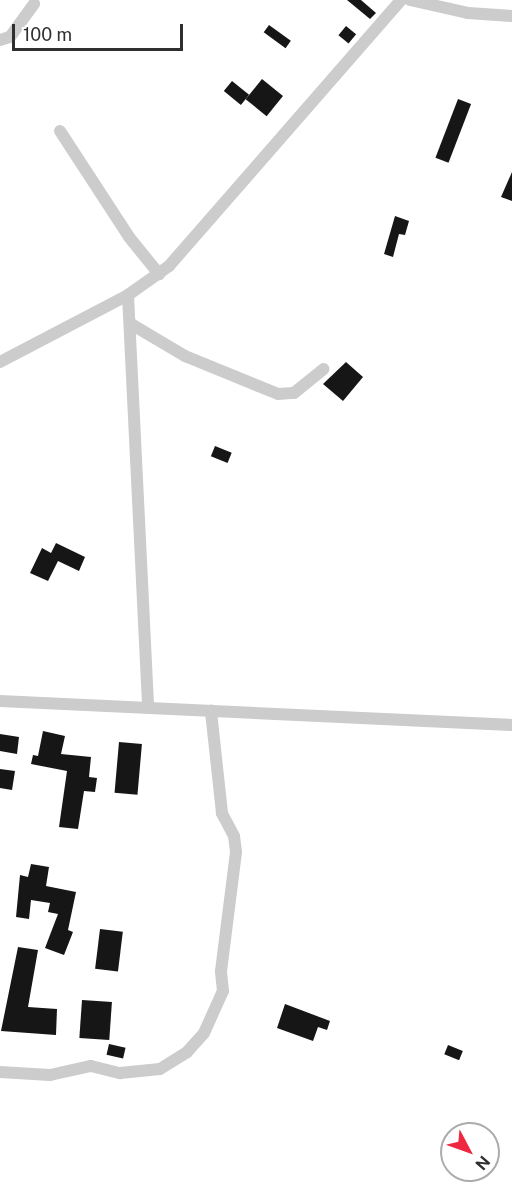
<!DOCTYPE html>
<style>
body{margin:0}
#map{position:relative;width:512px;height:1194px;overflow:hidden;background:#fff;font-family:"Public Sans",sans-serif}
div>[style]{position:absolute}
.building>*{inset:0;background:#161616;transform-origin:0 0}
.minor>*{height:12px;margin:-6px;padding:0 6px;transform-origin:6px;border-radius:6px;background:#ccc}
span{translate:-50% -50%;white-space:nowrap;text-align:center;line-height:1.15;-webkit-text-stroke:6px #fff;paint-order:stroke}
.north{position:absolute;left:440px;top:1122px;width:60px;height:60px;box-sizing:border-box;background:#fff;border:2px solid #acacac;border-radius:50%;rotate:131deg;font-size:16px;font-weight:700;line-height:24px;text-align:center;color:#2f2f2f}
.north::after{content:'';display:block;margin:auto;width:21px;height:27px;background:#ef2842;clip-path:polygon(50% 0,100% 100%,50% 72%,0 100%)}
.scale{position:absolute;left:12px;top:24px;width:171px;height:27px;box-sizing:border-box;border:3px solid #2f2f2f;border-top:0;padding-left:8px;font-size:18px;line-height:21px;white-space:nowrap;color:#2f2f2f;-webkit-text-stroke:4px #fff;paint-order:stroke}
</style>
<div id="map">
<div class="building">
<i style="clip-path:polygon(347px 0,361px 0,376px 13px,370px 19px)"></i>
<i style="left:269px;top:25px;width:27px;height:9px;rotate:36deg"></i>
<i style="left:346px;top:26px;width:13px;height:12px;rotate:39deg"></i>
<i style="left:262px;top:79px;width:27px;height:26px;rotate:39deg"></i>
<i style="left:232px;top:81px;width:22px;height:13px;rotate:39deg"></i>
<i style="left:458px;top:99px;width:14px;height:63px;rotate:21deg"></i>
<i style="clip-path:polygon(512px 172px,512px 201px,501px 197px)"></i>
<i style="clip-path:polygon(395px 216px,409px 221px,405px 235px,399px 234px,393px 257px,384px 254px)"></i>
<i style="clip-path:polygon(346px 362px,363px 377px,343px 401px,323px 384px)"></i>
<i style="left:215px;top:446px;width:18px;height:11px;rotate:22deg"></i>
<i style="clip-path:polygon(56px 543px,85px 557px,79px 571px,58px 561px,48px 581px,30px 573px,42px 548px,51px 553px)"></i>
<i style="clip-path:polygon(43px 731px,65px 736px,61px 754px,91px 757px,89px 777px,97px 778px,95px 792px,84px 791px,78px 829px,59px 827px,67px 771px,31px 764px,33px 755px,38px 756px)"></i>
<i style="clip-path:polygon(0 734px,19px 737px,17px 754px,0 751px)"></i>
<i style="left:119px;top:742px;width:23px;height:51px;rotate:5deg"></i>
<i style="clip-path:polygon(0 769px,15px 771px,12px 790px,0 788px)"></i>
<i style="clip-path:polygon(31px 864px,49px 867px,46px 886px,76px 892px,68px 930px,73px 932px,64px 955px,45px 948px,58px 914px,48px 912px,50px 903px,31px 900px,29px 919px,16px 917px,20px 875px,28px 877px)"></i>
<i style="left:100px;top:929px;width:23px;height:40px;rotate:7deg"></i>
<i style="clip-path:polygon(18px 947px,38px 950px,28px 1007px,57px 1009px,56px 1035px,1px 1031px)"></i>
<i style="left:82px;top:1000px;width:30px;height:38px;rotate:4deg"></i>
<i style="clip-path:polygon(285px 1004px,330px 1021px,327px 1030px,318px 1027px,313px 1041px,277px 1028px)"></i>
<i style="left:109px;top:1044px;width:17px;height:11px;rotate:13deg"></i>
<i style="left:448px;top:1045px;width:16px;height:10px;rotate:22deg"></i>
</div>
<div class="minor">
<i style="left:410px;top:0;width:59px;rotate:12.6deg"></i>
<i style="left:468px;top:13px;width:44px;rotate:3.9deg"></i>
<i style="left:0;top:40px;width:10px;rotate:-17deg"></i>
<i style="left:10px;top:37px;width:41px;rotate:-54deg"></i>
<i style="left:60px;top:131px;width:126px;rotate:56.9deg"></i>
<i style="left:129px;top:237px;width:48px;rotate:51deg"></i>
<i style="left:128px;top:295px;width:413px;rotate:87.2deg"></i>
<i style="left:131px;top:324px;width:63px;rotate:30.7deg"></i>
<i style="left:185px;top:356px;width:100px;rotate:22.2deg"></i>
<i style="left:278px;top:394px;width:16px;rotate:-4deg"></i>
<i style="left:294px;top:393px;width:38px;rotate:-39deg"></i>
<i style="left:0;top:362px;width:144px;rotate:-27.6deg"></i>
<i style="left:128px;top:295px;width:50px;rotate:-35.3deg"></i>
<i style="left:169px;top:266px;width:353px;rotate:-48.9deg"></i>
<i style="left:0;top:701px;width:513px;rotate:2.68deg"></i>
<i style="left:0;top:1072px;width:50px;rotate:3.4deg"></i>
<i style="left:50px;top:1075px;width:42px;rotate:-12.4deg"></i>
<i style="left:91px;top:1066px;width:30px;rotate:14deg"></i>
<i style="left:120px;top:1073px;width:40px;rotate:-5.7deg"></i>
<i style="left:160px;top:1069px;width:32px;rotate:-32deg"></i>
<i style="left:187px;top:1052px;width:25px;rotate:-48deg"></i>
<i style="left:204px;top:1033px;width:46px;rotate:-65.7deg"></i>
<i style="left:223px;top:991px;width:20px;rotate:-96deg"></i>
<i style="left:221px;top:971px;width:120px;rotate:-82.8deg"></i>
<i style="left:236px;top:852px;width:16px;rotate:-97deg"></i>
<i style="left:234px;top:836px;width:26px;rotate:-118deg"></i>
<i style="left:222px;top:813px;width:103px;rotate:-96.2deg"></i>
</div>
<div class="north">N</div>
<div class="scale">100 m</div>
</div>
